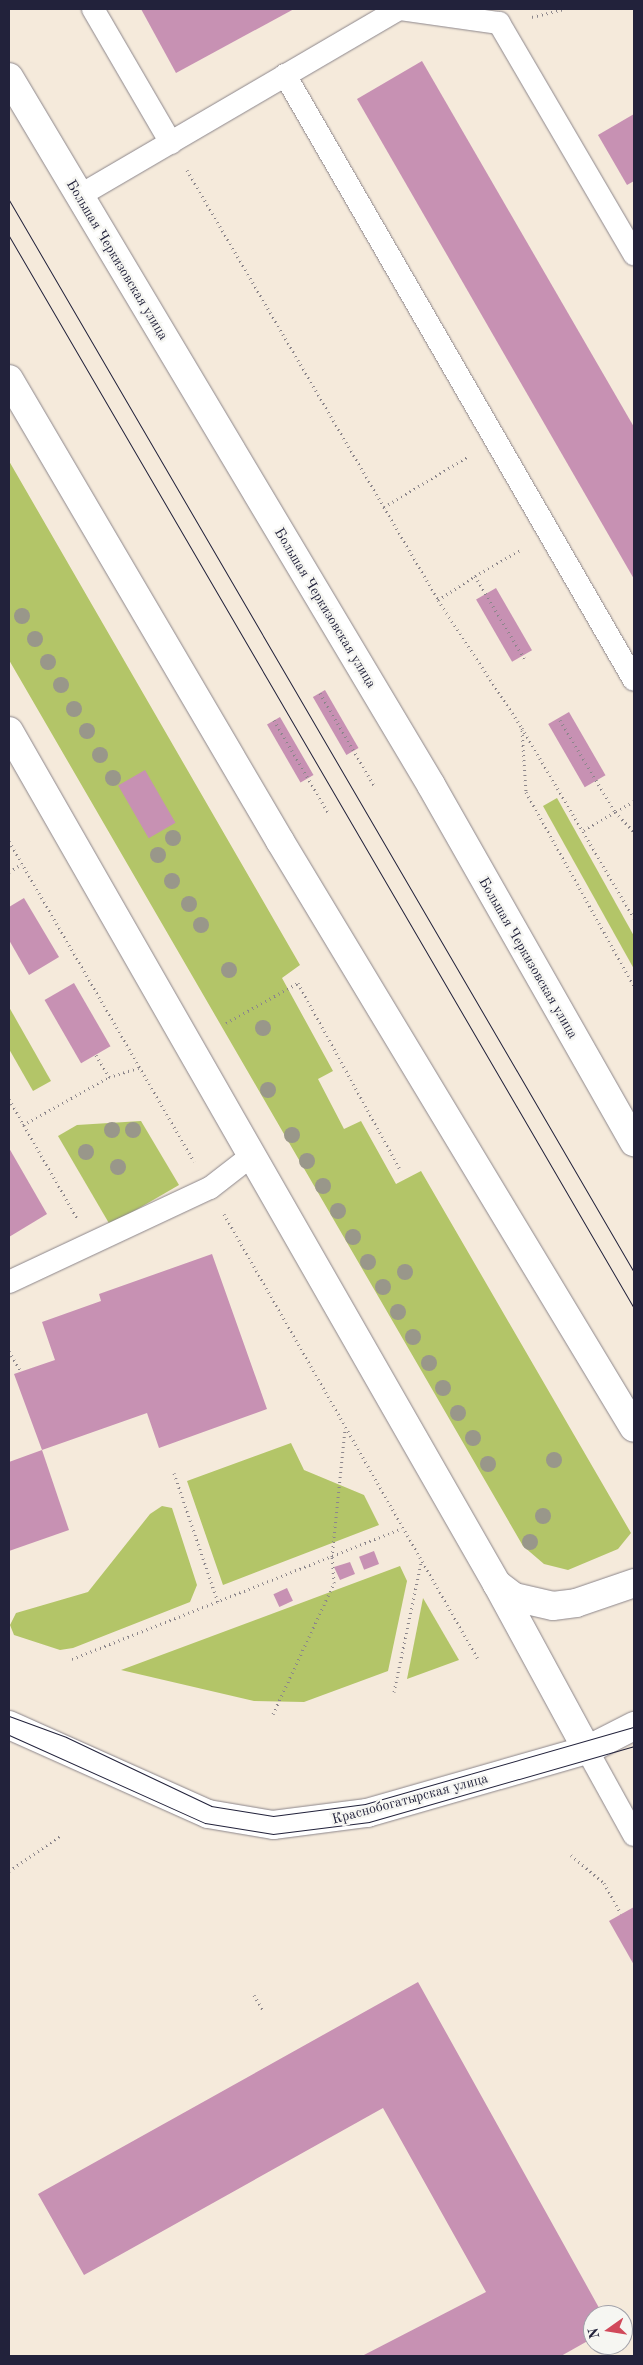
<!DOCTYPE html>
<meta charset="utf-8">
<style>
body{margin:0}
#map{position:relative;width:643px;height:2365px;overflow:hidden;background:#f5eadb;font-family:"Old Standard TT",serif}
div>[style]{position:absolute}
.green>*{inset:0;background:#b3c568}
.building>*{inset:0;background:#c791b3;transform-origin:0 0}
.path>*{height:3px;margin-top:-1.5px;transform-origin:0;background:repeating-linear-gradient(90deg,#8c868b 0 1px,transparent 0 5px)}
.roads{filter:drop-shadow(0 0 1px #8c868b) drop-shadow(0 0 1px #8c868b)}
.service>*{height:22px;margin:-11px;padding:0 11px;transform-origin:11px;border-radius:11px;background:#fff}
.tertiary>*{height:28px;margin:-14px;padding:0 14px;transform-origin:14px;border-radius:14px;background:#fff}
.secondary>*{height:28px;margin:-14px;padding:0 14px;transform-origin:14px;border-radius:14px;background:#fff}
.primary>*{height:28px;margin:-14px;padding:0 14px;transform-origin:14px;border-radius:14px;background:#fff}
.tram>*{height:1px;margin:-0.5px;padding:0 0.5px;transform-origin:0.5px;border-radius:0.5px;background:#22223b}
.trees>*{width:16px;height:16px;margin:-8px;border-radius:50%;background:#99978a}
span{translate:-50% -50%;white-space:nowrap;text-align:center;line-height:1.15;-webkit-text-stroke:4.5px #f6f6f2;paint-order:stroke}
.street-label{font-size:14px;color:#22223b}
.frame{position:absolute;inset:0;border:10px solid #22223b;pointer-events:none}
.north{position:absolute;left:583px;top:2305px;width:50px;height:50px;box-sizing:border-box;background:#f6f6f2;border:1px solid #a1a1a9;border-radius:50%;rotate:257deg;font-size:14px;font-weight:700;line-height:20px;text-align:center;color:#22223b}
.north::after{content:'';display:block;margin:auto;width:18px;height:22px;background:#d1495b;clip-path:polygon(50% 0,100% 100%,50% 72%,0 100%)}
</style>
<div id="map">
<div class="green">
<i style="clip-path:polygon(9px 461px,300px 965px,282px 978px,333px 1071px,318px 1079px,344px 1129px,361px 1121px,396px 1184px,421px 1171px,631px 1533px,618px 1549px,568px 1570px,544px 1564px,523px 1546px,9px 660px)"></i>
<i style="clip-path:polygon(557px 798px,634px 936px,634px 969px,543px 806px)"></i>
<i style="clip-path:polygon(9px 1007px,51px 1081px,33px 1091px,9px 1049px)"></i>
<i style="clip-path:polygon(141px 1121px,179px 1185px,110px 1225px,58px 1136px,77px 1125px)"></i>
<i style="clip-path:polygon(291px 1443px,304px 1470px,364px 1495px,379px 1525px,223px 1585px,187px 1481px)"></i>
<i style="clip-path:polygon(162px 1506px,172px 1508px,197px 1585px,190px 1602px,73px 1648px,60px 1650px,14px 1635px,10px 1625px,16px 1613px,88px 1592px,150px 1514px)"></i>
<i style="clip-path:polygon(400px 1566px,407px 1581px,388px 1671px,304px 1702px,254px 1701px,121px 1670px)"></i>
<i style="clip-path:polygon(423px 1598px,459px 1660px,407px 1679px)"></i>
</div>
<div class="building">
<i style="clip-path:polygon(141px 9px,294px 9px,176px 73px)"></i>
<i style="clip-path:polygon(422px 61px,634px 427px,634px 579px,357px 99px)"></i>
<i style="clip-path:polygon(634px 114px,634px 181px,627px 185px,598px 135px)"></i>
<i style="left:496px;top:588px;width:72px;height:23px;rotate:60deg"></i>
<i style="left:325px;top:690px;width:67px;height:14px;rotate:60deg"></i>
<i style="left:569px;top:712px;width:73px;height:24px;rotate:60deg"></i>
<i style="left:280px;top:717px;width:67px;height:15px;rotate:60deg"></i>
<i style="left:145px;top:770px;width:61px;height:31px;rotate:60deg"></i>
<i style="clip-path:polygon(24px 898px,59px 957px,29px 975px,9px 940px,9px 907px)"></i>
<i style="left:74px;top:983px;width:73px;height:34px;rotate:60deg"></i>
<i style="clip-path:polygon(9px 1148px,47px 1214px,9px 1237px)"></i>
<i style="clip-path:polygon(212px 1254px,267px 1409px,159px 1448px,147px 1413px,42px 1450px,14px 1374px,55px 1360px,42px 1322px,101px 1301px,99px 1294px)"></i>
<i style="clip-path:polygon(42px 1450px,69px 1530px,9px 1551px,9px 1462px)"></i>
<i style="left:374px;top:1551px;width:14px;height:16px;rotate:69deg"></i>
<i style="clip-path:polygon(350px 1562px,355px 1574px,340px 1580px,334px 1567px)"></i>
<i style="left:287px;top:1588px;width:14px;height:15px;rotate:65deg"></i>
<i style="clip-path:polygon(634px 1907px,634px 1965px,609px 1921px)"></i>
<i style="clip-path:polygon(418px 1982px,603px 2315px,593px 2315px,593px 2338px,561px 2356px,362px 2356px,486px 2292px,383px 2108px,84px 2275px,38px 2194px)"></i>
</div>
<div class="path">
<i style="left:532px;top:17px;width:32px;rotate:-14deg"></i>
<i style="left:187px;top:170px;width:498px;rotate:59.7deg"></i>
<i style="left:438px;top:600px;width:153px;rotate:56.7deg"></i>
<i style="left:522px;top:728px;width:221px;rotate:59.5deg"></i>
<i style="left:384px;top:507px;width:99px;rotate:-31deg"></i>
<i style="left:475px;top:576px;width:54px;rotate:-29.9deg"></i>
<i style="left:438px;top:600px;width:44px;rotate:-33deg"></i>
<i style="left:475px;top:576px;width:96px;rotate:59.1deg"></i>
<i style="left:320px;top:693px;width:109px;rotate:59.7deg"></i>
<i style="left:274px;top:720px;width:109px;rotate:59.7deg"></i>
<i style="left:560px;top:720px;width:107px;rotate:59.1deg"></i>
<i style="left:615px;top:812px;width:36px;rotate:150deg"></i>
<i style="left:522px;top:730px;width:62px;rotate:86.3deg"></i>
<i style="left:526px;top:792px;width:222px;rotate:60.9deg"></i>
<i style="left:634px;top:801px;width:22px;rotate:150deg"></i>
<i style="left:615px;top:812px;width:28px;rotate:46deg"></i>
<i style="left:9px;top:841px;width:370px;rotate:60deg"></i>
<i style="left:9px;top:872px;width:15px;rotate:-32deg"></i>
<i style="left:226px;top:1023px;width:82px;rotate:-29.1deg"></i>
<i style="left:298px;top:983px;width:214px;rotate:61.3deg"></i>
<i style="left:96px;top:1055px;width:26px;rotate:59deg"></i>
<i style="left:9px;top:1099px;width:137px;rotate:60.3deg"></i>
<i style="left:23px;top:1125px;width:98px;rotate:-29.2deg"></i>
<i style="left:109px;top:1077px;width:31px;rotate:-17deg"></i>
<i style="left:224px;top:1214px;width:512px;rotate:60.28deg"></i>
<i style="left:9px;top:1351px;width:24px;rotate:60deg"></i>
<i style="left:174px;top:1473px;width:136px;rotate:71.2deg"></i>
<i style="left:72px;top:1659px;width:354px;rotate:-21.6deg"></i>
<i style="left:394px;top:1692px;width:132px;rotate:-78.2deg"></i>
<i style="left:273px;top:1714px;width:145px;rotate:-65deg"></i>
<i style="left:334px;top:1583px;width:26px;rotate:-94deg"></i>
<i style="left:332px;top:1557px;width:129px;rotate:-84.2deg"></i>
<i style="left:571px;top:1855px;width:43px;rotate:40.3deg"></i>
<i style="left:604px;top:1883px;width:35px;rotate:61deg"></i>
<i style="left:9px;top:1871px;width:62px;rotate:-34.5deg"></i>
<i style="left:254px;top:1995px;width:17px;rotate:59deg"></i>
</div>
<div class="roads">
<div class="service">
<i style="left:93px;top:9px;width:155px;rotate:59.8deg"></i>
<i style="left:285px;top:75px;width:698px;rotate:60.02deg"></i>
<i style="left:79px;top:196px;width:371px;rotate:-30.3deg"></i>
<i style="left:399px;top:9px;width:101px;rotate:8deg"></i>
<i style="left:499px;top:23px;width:268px;rotate:59.7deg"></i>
<i style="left:9px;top:1282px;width:222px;rotate:-25.1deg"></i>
<i style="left:210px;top:1188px;width:51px;rotate:-37.8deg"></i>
<i style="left:587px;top:1750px;width:97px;rotate:61.1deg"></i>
</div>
<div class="tertiary">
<i style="left:9px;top:731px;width:983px;rotate:60.23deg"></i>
<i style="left:497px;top:1584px;width:189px;rotate:61.5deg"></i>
<i style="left:497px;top:1584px;width:21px;rotate:37deg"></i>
<i style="left:514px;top:1597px;width:40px;rotate:13deg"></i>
<i style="left:553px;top:1606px;width:23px;rotate:-7deg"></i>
<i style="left:576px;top:1603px;width:61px;rotate:-19deg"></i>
</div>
<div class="secondary">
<i style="left:9px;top:1725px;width:218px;rotate:24.1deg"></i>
<i style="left:208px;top:1814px;width:66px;rotate:9.6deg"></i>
<i style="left:273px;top:1825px;width:95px;rotate:-7.3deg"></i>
<i style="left:367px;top:1813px;width:229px;rotate:-16deg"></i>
<i style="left:587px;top:1750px;width:53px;rotate:-27.1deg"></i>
</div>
<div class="primary">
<i style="left:9px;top:77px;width:824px;rotate:59.2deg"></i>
<i style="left:431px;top:785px;width:411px;rotate:60.4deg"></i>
<i style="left:9px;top:379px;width:536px;rotate:59.6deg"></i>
<i style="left:280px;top:841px;width:685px;rotate:58.91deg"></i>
</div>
</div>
<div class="tram">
<i style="left:9px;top:200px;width:1241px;rotate:59.76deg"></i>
<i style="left:9px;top:236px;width:1241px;rotate:59.76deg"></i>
<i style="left:9px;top:1716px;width:61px;rotate:20.2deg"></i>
<i style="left:66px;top:1737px;width:161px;rotate:25.4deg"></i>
<i style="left:211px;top:1806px;width:63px;rotate:9.2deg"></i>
<i style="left:273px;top:1816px;width:93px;rotate:-7.4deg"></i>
<i style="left:365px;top:1804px;width:280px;rotate:-16deg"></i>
<i style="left:9px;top:1735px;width:215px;rotate:24.2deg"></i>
<i style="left:205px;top:1823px;width:69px;rotate:9.2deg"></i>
<i style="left:273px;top:1834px;width:97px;rotate:-7.1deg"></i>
<i style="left:369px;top:1822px;width:276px;rotate:-16deg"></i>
</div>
<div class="trees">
<i style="left:22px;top:616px"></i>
<i style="left:35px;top:639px"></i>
<i style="left:48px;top:662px"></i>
<i style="left:61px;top:685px"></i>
<i style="left:74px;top:709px"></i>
<i style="left:87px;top:731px"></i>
<i style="left:100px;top:755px"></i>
<i style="left:113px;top:778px"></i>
<i style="left:173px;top:838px"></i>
<i style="left:158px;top:855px"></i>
<i style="left:172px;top:881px"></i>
<i style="left:189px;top:904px"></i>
<i style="left:201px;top:925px"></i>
<i style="left:229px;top:970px"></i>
<i style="left:263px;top:1028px"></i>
<i style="left:268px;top:1090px"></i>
<i style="left:112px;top:1130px"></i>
<i style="left:133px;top:1130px"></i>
<i style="left:292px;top:1135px"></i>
<i style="left:86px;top:1152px"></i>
<i style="left:307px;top:1161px"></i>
<i style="left:118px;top:1167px"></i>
<i style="left:323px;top:1186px"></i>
<i style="left:338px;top:1211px"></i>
<i style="left:353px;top:1237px"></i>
<i style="left:368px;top:1262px"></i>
<i style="left:405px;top:1272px"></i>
<i style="left:383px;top:1287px"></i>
<i style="left:398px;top:1312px"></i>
<i style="left:413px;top:1337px"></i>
<i style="left:429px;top:1363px"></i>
<i style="left:443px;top:1388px"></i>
<i style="left:458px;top:1413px"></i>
<i style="left:473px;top:1438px"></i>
<i style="left:554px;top:1460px"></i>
<i style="left:488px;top:1464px"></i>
<i style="left:543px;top:1516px"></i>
<i style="left:530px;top:1542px"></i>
</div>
<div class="street-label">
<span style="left:117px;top:260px;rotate:59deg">Большая Черкизовская улица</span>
<span style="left:325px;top:608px;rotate:59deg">Большая Черкизовская улица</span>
<span style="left:528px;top:958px;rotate:60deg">Большая Черкизовская улица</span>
<span style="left:410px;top:1799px;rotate:-15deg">Краснобогатырская улица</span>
</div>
<div class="frame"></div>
<div class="north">N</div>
</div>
